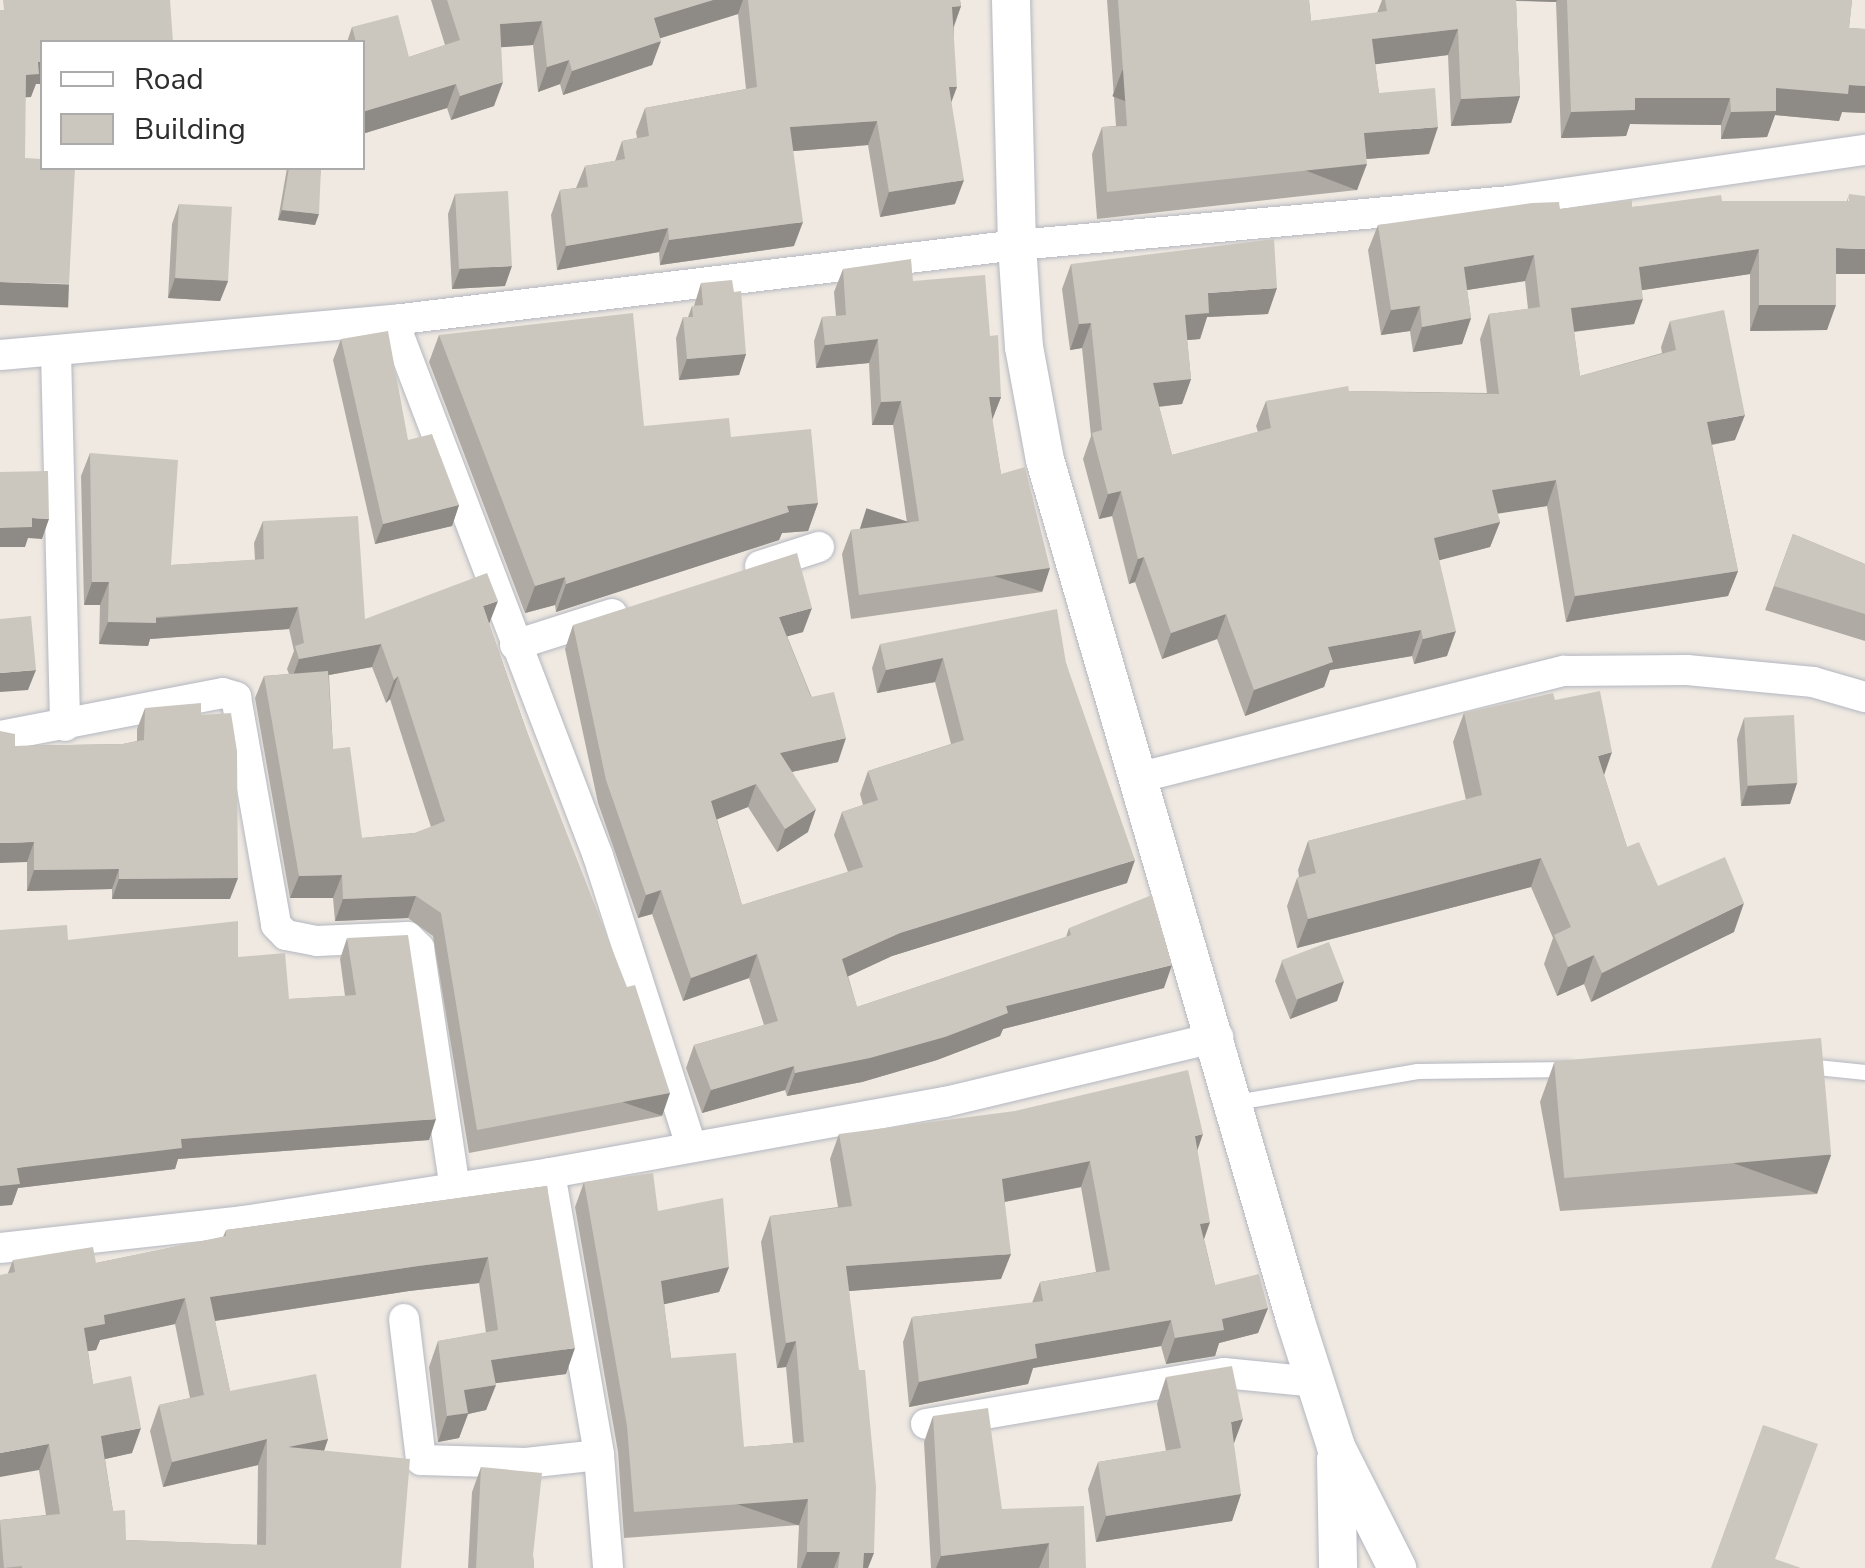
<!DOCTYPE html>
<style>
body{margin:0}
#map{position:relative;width:1865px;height:1568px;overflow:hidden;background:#efe9e1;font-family:"Nunito Sans",sans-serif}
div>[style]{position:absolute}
.roads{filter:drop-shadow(0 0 2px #b4b7c1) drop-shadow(0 0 2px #b4b7c1)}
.service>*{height:15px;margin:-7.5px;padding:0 7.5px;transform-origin:7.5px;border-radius:7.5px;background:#fff}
.minor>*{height:30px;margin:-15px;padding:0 15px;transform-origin:15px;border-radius:15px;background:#fff}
.tertiary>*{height:38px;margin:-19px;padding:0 19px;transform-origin:19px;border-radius:19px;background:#fff}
.wall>*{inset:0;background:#afaba4}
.shaded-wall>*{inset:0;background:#8e8b86;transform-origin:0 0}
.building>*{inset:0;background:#cbc7bf;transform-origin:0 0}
span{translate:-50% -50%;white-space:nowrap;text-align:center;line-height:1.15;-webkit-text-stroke:10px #fff;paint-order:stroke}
.legend{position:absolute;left:40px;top:40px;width:325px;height:130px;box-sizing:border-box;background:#fff;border:2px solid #ababab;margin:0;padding:12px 18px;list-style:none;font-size:30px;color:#2e2e2e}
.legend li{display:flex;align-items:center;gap:20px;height:50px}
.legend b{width:50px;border:2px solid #ababab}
</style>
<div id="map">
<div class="roads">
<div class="service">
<i style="left:1807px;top:1066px;width:58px;rotate:5.9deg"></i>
<i style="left:1236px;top:1102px;width:184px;rotate:-9.7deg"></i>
<i style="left:1417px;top:1071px;width:152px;rotate:-0.8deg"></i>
</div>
<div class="minor">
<i style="left:393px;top:320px;width:574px;rotate:69.07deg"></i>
<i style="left:598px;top:856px;width:305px;rotate:72.2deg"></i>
<i style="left:56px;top:352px;width:374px;rotate:88.6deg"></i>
<i style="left:0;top:355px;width:395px;rotate:-5.1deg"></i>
<i style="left:393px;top:320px;width:628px;rotate:-6.85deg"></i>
<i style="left:1017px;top:245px;width:495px;rotate:-5.1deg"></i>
<i style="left:1510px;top:201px;width:359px;rotate:-8.2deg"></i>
<i style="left:760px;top:566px;width:62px;rotate:-17.9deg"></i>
<i style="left:515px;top:645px;width:102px;rotate:-17.7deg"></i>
<i style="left:0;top:736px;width:227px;rotate:-10.9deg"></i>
<i style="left:223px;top:693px;width:14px;rotate:17deg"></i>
<i style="left:236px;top:697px;width:231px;rotate:80deg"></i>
<i style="left:276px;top:925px;width:14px;rotate:45deg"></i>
<i style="left:286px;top:935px;width:32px;rotate:11deg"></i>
<i style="left:317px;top:941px;width:91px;rotate:-2.5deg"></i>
<i style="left:408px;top:937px;width:16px;rotate:45deg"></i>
<i style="left:419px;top:948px;width:243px;rotate:81.5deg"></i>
<i style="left:1137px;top:778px;width:440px;rotate:-14.1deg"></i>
<i style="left:1564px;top:671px;width:123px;rotate:-0.5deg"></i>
<i style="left:1687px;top:670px;width:127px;rotate:5.4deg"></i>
<i style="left:1813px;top:682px;width:54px;rotate:16.1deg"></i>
<i style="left:550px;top:1173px;width:286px;rotate:80.1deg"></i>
<i style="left:599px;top:1455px;width:113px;rotate:85.4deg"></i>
<i style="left:0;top:1248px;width:245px;rotate:-6.3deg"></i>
<i style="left:244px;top:1221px;width:310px;rotate:-8.9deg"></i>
<i style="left:550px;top:1173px;width:401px;rotate:-10.2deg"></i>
<i style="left:945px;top:1102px;width:281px;rotate:-13.4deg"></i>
<i style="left:404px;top:1319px;width:142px;rotate:83.1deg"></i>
<i style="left:421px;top:1460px;width:105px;rotate:1.6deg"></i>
<i style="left:526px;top:1463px;width:73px;rotate:-6.3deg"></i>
<i style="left:926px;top:1424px;width:302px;rotate:-9.7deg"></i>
<i style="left:1224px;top:1373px;width:91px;rotate:5.6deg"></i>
</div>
<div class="tertiary">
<i style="left:1011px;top:0;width:245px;rotate:88.6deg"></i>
<i style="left:1017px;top:245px;width:102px;rotate:86.1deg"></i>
<i style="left:1024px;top:347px;width:115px;rotate:79.5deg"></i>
<i style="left:1045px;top:460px;width:895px;rotate:73.77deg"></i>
<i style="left:1295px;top:1319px;width:134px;rotate:72.2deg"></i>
<i style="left:1336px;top:1447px;width:136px;rotate:63.2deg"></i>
<i style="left:1336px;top:1459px;width:109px;rotate:88.9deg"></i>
</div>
</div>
<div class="wall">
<i style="clip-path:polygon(431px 0,960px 0,961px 6px,954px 27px,951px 103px,955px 204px,880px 217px,868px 145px,793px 151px,794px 246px,660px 265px,659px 252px,557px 270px,551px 215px,560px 190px,576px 188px,585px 166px,615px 161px,622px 141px,637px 138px,636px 132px,645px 108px,746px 89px,738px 14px,660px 38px,652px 65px,563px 95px,560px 84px,538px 92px,533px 45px,501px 47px,494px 106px,451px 120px,447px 108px,362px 134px,362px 42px,347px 42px,352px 27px,409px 57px,445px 45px)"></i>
<i style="clip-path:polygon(1107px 0,1309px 0,1311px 21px,1377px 13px,1382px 0,1852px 0,1849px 28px,1865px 29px,1865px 113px,1842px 112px,1839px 121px,1775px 115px,1767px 137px,1721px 139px,1721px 125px,1630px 124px,1626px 136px,1561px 138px,1556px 2px,1516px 1px,1520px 96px,1511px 123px,1451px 126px,1448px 55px,1375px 64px,1379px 93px,1429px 154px,1366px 159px,1357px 190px,1097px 219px,1092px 154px,1102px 127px,1116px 126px)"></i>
<i style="clip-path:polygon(287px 168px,321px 168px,315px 225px,278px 220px)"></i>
<i style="clip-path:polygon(455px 194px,505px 286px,452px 289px,448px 214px)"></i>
<i style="clip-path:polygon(1849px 194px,1827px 330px,1750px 331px,1750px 274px,1642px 290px,1634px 324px,1574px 332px,1580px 376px,1662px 353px,1661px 347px,1670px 321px,1735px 440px,1712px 445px,1738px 571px,1728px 596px,1566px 622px,1547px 506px,1497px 513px,1500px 522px,1490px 547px,1439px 560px,1447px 656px,1414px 664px,1412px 656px,1330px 670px,1324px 687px,1245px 716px,1217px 639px,1162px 659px,1135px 582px,1129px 584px,1112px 516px,1099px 519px,1083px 459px,1091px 436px,1082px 348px,1070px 350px,1062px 289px,1071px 264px,1268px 314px,1207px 317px,1200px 339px,1187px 340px,1191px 379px,1182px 404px,1159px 407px,1172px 455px,1258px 432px,1256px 426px,1266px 401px,1349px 391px,1487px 393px,1480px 339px,1489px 314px,1528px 309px,1525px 281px,1467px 290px,1471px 318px,1462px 344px,1413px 352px,1410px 331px,1381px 335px,1368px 250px,1378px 225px,1560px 209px,1632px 207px,1722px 201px,1847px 201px)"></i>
<i style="clip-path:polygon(179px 204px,228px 281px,220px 301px,168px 298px,172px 224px)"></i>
<i style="clip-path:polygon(843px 269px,913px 281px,990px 336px,1001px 397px,992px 420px,1001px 474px,1042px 592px,851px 619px,842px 554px,851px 530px,907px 523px,893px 425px,872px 425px,869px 363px,816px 368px,814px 341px,822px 317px,836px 316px,834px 292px)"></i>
<i style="clip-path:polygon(701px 283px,746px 354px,739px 375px,679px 380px,676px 338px,683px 317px,688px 317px,692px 306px,694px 306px)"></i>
<i style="clip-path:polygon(439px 335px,644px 426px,731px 437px,818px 503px,808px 531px,782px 533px,779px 540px,556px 612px,555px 605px,525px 613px,429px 362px)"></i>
<i style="clip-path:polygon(341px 339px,408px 440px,459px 505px,452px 526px,375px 544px,333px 360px)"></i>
<i style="clip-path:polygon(evenodd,90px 453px,171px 565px,255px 560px,254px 543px,263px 521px,365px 619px,489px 624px,662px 1116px,469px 1153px,433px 936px,408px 918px,335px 921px,333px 898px,290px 898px,255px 698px,264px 676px,289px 674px,287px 669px,294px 651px,289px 629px,150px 639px,148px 646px,99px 644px,100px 605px,84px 605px,81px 476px,90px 453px,372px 667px,386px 703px,390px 699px,431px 827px,415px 833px,362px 838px,333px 749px,329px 675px,372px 667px)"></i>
<i style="clip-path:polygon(1793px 534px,1865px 564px,1865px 641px,1765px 610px)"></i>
<i style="clip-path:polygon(573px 625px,803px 632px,787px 636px,838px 762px,792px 772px,808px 832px,777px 852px,748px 807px,717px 819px,742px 905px,848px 872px,834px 835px,842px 812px,863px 805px,860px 794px,868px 771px,951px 744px,935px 682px,877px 693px,872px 668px,880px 644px,1066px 663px,1127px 883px,892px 956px,848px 976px,857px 1007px,1066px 937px,1069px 928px,1164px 988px,1003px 1029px,1000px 1036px,937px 1060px,862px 1082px,787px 1096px,785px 1090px,702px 1113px,686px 1068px,694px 1045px,764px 1025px,749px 978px,683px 1001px,652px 914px,638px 918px,598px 803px,565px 649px)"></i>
<i style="clip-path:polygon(1555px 700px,1604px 775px,1627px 847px,1658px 886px,1734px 932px,1591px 1002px,1584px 984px,1557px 996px,1544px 964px,1553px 938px,1531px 887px,1297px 948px,1287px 906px,1297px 878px,1299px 877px,1298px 870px,1308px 841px,1466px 800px,1453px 742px,1464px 713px)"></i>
<i style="clip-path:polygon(145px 708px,201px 715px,230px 899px,112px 899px,112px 889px,27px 891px,27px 862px,15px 746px,123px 744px,137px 741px,137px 729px)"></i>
<i style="clip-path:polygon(1744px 718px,1797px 783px,1790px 804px,1741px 806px,1737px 739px)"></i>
<i style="clip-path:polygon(347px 938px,429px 1140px,178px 1159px,175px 1169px,18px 1188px,12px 1205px,68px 940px,238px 957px,289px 999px,345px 996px,340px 959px)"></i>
<i style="clip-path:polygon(1282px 961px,1344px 981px,1337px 1001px,1290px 1019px,1275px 981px)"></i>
<i style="clip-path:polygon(1554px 1063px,1831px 1155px,1817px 1194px,1560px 1211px,1540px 1102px)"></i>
<i style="clip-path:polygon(839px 1134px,1197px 1150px,1204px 1239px,1215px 1285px,1268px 1308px,1258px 1333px,1219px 1343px,1215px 1356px,1166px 1364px,1161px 1346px,1033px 1368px,1028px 1384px,909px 1407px,903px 1342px,912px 1317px,1032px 1303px,1040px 1282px,1096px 1272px,1081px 1187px,1005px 1202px,1001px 1279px,849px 1291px,868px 1568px,797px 1568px,799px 1525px,624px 1538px,618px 1452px,575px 1207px,584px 1182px,658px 1211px,729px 1267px,719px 1292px,664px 1304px,671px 1358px,744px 1447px,793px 1443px,786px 1367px,777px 1368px,761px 1242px,770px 1216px,838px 1207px,830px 1159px)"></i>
<i style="clip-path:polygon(evenodd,547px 1186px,566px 1374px,496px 1383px,486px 1410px,468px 1414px,459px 1438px,438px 1442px,429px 1367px,438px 1341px,486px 1333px,479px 1283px,409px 1291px,215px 1321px,230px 1391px,328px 1439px,324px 1451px,401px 1568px,0 1568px,0 1520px,46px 1515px,8px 1273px,13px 1260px,96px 1263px,223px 1237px,226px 1230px,547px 1186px,175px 1324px,190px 1398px,159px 1405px,150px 1431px,163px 1487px,258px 1465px,257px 1545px,126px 1540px,113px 1511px,105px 1459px,132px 1453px,93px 1384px,88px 1351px,96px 1350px,100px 1340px,175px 1324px)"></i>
<i style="clip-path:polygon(1166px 1377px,1241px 1494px,1232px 1521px,1096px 1542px,1088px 1489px,1098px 1462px,1166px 1451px,1157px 1404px)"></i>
<i style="clip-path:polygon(933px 1416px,1002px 1509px,1086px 1568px,931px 1568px,924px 1442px)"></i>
<i style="clip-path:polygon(481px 1467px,533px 1555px,534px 1568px,468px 1568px,472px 1492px)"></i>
</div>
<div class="shaded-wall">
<i style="clip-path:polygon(713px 0,743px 0,738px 14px,645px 43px,654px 18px)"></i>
<i style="clip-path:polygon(1505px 0,1557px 0,1556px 2px)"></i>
<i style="clip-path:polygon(961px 6px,952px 30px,952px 7px)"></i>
<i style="clip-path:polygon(542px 21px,533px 45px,491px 48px,500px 24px)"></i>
<i style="clip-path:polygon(1458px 29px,1448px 55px,1362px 66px,1372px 39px)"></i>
<i style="clip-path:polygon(661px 41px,652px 65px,563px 95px,572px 71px)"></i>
<i style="clip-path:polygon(569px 60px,560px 84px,538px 92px,547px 67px)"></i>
<i style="clip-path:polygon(38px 62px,42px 62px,42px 84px,36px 84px,31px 97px,17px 98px,26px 75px)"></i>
<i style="clip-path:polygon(503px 82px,494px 106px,451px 120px,460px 96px)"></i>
<i style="clip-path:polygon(456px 84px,447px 108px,362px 134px,362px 112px)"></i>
<i style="clip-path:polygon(1849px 85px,1865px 86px,1865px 113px,1842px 112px,1839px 121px,1775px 115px,1767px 137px,1721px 139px,1731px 112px,1776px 88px)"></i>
<i style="clip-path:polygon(949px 87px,957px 87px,948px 111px)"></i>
<i style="clip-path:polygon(1520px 96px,1511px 123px,1451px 126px,1461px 99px)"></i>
<i style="clip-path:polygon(1635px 98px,1730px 98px,1721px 125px,1630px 124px,1626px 136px,1561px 138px,1571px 112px)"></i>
<i style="clip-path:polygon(877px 121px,868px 145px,781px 152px,790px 127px)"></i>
<i style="clip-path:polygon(1438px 127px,1429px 154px,1354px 160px,1364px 133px)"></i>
<i style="left:1367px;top:164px;width:28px;height:262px;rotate:111deg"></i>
<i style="clip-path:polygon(964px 180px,955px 204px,880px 217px,889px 192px)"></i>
<i style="clip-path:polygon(282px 210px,319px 214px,315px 225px,278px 220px)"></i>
<i style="clip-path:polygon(803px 222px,794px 246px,660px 265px,669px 240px)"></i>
<i style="clip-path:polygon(668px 228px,659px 252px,557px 270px,566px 246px)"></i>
<i style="clip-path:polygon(1836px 248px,1865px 249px,1865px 274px,1827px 274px)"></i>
<i style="clip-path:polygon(1759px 249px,1750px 274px,1630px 292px,1639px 267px)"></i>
<i style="clip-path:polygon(1534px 255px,1525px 281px,1454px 292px,1464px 267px)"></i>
<i style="clip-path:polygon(512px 266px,505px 286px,452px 289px,460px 269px)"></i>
<i style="clip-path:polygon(175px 278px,228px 281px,220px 301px,168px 298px)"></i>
<i style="left:0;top:282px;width:69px;height:23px;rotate:2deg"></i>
<i style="clip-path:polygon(1277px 288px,1268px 314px,1207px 317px,1200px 339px,1176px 341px,1185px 315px,1208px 293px)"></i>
<i style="clip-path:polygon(1643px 299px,1634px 324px,1562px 333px,1571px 308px)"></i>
<i style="clip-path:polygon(1759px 305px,1836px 305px,1827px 330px,1750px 331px)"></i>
<i style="clip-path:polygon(1420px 306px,1410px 331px,1381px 335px,1391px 310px)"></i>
<i style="clip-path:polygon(1471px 318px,1462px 344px,1413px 352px,1422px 327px)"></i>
<i style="clip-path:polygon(1091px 323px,1082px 348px,1070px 350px,1079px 324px)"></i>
<i style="clip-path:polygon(878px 339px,869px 363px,816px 368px,825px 345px)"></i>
<i style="clip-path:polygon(746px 354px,739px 375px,679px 380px,687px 359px)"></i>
<i style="clip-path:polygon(1191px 379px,1182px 404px,1143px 408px,1153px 383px)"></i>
<i style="clip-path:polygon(989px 397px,1001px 397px,992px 420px)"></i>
<i style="clip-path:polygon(901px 401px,893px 425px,872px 425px,881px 402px)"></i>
<i style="clip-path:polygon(1745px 415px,1735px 440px,1698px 447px,1707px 422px)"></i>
<i style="clip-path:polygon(1556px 480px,1547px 506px,1483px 516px,1492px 490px)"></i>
<i style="clip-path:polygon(1121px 491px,1112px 516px,1099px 519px,1108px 494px)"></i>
<i style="clip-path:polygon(818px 503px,808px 531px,782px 533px,779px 540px,556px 612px,566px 584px,787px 506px)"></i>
<i style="clip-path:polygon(459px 505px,452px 526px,375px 544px,383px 524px)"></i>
<i style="clip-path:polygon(32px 518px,49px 519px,42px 539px,28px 538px,25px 547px,0 547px,0 528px)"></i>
<i style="clip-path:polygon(1500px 522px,1490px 547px,1425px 564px,1434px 538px)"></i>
<i style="clip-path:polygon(1144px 557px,1135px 582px,1129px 584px,1138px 559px)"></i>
<i style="left:1050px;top:568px;width:25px;height:193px;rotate:108deg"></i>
<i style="clip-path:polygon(1738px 571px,1728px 596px,1566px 622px,1575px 596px)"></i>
<i style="clip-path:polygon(565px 577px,555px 605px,525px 613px,535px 586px)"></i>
<i style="clip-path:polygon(92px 582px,109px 582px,100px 605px,84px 605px)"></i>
<i style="clip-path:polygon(498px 601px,489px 624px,483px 606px)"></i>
<i style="clip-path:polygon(298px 607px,289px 629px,150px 639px,148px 646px,99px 644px,108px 622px)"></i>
<i style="clip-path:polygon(812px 608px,803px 632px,771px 641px,779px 617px)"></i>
<i style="clip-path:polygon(1226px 614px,1217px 639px,1162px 659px,1171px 633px)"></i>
<i style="clip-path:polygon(1421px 630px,1412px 656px,1330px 670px,1324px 687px,1245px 716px,1254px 690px,1328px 647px)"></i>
<i style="clip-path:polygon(1456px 631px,1447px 656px,1414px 664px,1423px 639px)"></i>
<i style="clip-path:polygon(381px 644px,372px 667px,291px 682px,299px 659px)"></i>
<i style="clip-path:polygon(943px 658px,935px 682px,877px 693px,886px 670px)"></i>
<i style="clip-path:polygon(36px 670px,28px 690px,0 692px,0 673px)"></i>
<i style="clip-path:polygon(398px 676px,390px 699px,386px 703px,394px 680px)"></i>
<i style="clip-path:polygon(846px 738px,838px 762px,772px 776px,780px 753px)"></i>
<i style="clip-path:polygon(1612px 752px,1602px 781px,1598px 756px)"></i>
<i style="clip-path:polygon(1797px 783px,1790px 804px,1741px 806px,1748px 786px)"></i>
<i style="clip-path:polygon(756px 784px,748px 807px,703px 825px,711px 801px)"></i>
<i style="clip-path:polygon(816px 809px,808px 832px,777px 852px,785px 829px)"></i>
<i style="clip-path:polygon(34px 842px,27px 862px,0 863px,0 843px)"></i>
<i style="clip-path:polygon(1541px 858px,1531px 887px,1297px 948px,1308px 919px)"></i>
<i style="clip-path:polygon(1135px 860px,1127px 883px,892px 956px,834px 983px,842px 959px,900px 933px)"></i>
<i style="clip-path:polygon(119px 869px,112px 889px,27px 891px,34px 870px)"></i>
<i style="clip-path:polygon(342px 875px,333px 898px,290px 898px,299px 876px)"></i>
<i style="clip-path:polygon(238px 878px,230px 899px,112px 899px,119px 879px)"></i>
<i style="clip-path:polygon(661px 890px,652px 914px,638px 918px,646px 895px)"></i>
<i style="clip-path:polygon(416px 896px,408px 918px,335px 921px,343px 899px)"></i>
<i style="clip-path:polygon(1744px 903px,1734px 932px,1591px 1002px,1602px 973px)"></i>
<i style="clip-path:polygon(757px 954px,749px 978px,683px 1001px,691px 978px)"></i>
<i style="clip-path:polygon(1594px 955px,1584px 984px,1557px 996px,1568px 967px)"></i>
<i style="clip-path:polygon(1172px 965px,1164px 988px,1003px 1029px,1000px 1036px,937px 1060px,862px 1082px,787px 1096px,795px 1073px,1006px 1006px)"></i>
<i style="clip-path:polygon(1344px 981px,1337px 1001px,1290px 1019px,1298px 999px)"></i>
<i style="clip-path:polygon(794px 1066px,785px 1090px,702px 1113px,711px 1090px)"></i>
<i style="left:670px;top:1093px;width:24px;height:197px;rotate:109deg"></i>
<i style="clip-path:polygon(436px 1119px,429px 1140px,178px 1159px,175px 1169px,18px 1188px,12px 1205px,0 1206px,0 1186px,17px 1168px,181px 1139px)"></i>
<i style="clip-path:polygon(1203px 1134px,1194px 1160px,1195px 1136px)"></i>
<i style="left:1831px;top:1155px;width:41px;height:257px;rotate:110deg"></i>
<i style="clip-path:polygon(1090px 1161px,1081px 1187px,993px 1204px,1002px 1179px)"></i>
<i style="clip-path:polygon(1210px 1222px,1201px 1248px,1200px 1224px)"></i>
<i style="clip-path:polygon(1011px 1254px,1001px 1279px,837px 1292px,846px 1266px)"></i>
<i style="clip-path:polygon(488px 1257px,479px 1283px,409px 1291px,201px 1323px,210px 1297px,418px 1266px)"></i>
<i style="clip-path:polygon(729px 1267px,719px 1292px,652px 1307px,661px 1281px)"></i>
<i style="clip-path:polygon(185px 1298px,175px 1324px,100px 1340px,96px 1350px,75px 1353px,84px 1328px,104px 1315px)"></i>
<i style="clip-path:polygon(1268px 1308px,1258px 1333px,1219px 1343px,1215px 1356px,1166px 1364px,1175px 1338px,1222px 1319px)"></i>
<i style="clip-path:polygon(1171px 1320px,1161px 1346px,1033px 1368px,1028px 1384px,909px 1407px,919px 1382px,1035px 1344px)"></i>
<i style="clip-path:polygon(796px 1341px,786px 1367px,777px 1368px,786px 1343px)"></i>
<i style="clip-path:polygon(575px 1348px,566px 1374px,482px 1385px,491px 1360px)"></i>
<i style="clip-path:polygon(496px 1385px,486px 1410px,468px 1414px,459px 1438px,438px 1442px,447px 1416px,464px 1390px)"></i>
<i style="clip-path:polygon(1243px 1419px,1233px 1446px,1231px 1422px)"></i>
<i style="clip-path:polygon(141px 1428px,132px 1453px,92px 1462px,101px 1436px)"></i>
<i style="clip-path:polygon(267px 1439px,258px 1465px,163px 1487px,172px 1462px)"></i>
<i style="clip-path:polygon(328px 1439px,319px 1465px,288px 1447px)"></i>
<i style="clip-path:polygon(49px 1444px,39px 1470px,0 1477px,0 1453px)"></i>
<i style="clip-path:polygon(1241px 1494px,1232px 1521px,1096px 1542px,1106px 1516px)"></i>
<i style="left:808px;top:1499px;width:28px;height:174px;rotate:109deg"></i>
<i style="clip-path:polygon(1049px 1543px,1039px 1568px,936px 1568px,941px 1556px)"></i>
<i style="clip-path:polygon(807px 1552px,840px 1552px,834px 1568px,801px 1568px)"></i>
<i style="clip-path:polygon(864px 1553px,874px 1553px,868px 1568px,859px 1568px)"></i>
</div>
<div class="building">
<i style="clip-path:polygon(3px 0,170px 0,173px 42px,42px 42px,42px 62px,38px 62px,39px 74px,26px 75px,25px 158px,42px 159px,42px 168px,75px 168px,69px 284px,0 282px,0 10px,4px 10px)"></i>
<i style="clip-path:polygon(447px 0,713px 0,654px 18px,661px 41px,572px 71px,569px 60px,547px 67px,542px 21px,500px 24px,503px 82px,460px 96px,456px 84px,362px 112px,362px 42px,356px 42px,352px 27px,398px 15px,409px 57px,460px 40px)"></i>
<i style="clip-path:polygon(748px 0,960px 0,961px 6px,952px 7px,957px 87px,949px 87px,964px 180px,889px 192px,877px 121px,790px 127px,803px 222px,669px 240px,668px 228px,566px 246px,560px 190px,588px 187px,585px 166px,625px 159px,622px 141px,649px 136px,645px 108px,757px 87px)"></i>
<i style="clip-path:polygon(1118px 0,1309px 0,1311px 21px,1387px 11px,1385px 0,1516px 0,1520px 96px,1461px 99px,1458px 29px,1372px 39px,1379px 93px,1435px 88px,1438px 127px,1364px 133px,1367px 164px,1107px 192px,1102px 127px,1127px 126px)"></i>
<i style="clip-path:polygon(1567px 0,1852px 0,1849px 28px,1865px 29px,1865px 86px,1849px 85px,1848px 94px,1776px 88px,1776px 111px,1731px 112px,1730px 98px,1635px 98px,1635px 110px,1571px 112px)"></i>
<i style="clip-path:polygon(289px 168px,321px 168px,319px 214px,282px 210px)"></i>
<i style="left:508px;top:191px;width:75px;height:53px;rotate:87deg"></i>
<i style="clip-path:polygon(1849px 194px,1865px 196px,1865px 249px,1836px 248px,1836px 305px,1759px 305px,1759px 249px,1639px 267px,1643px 299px,1571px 308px,1580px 376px,1676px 350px,1670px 321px,1724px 310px,1745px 415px,1707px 422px,1738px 571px,1575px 596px,1556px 480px,1492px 490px,1500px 522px,1434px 538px,1456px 631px,1423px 639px,1421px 630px,1328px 647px,1333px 662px,1254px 690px,1226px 614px,1171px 633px,1144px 557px,1138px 559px,1121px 491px,1108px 494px,1092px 433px,1102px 430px,1091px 323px,1079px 324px,1071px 264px,1274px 239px,1277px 288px,1208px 293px,1209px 313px,1185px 315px,1191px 379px,1153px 383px,1172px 455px,1271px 428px,1266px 401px,1348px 386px,1349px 391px,1499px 394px,1489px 314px,1540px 307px,1534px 255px,1464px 267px,1471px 318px,1422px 327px,1420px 306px,1391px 310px,1378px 225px,1532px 203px,1559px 202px,1560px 209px,1632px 200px,1632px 207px,1721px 195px,1722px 201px,1849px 201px)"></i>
<i style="left:179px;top:204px;width:53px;height:74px;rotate:3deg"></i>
<i style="clip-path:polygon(911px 259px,913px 281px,985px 275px,990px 336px,998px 335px,1001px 397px,989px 397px,1001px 474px,1025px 467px,1050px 568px,859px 595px,851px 530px,919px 521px,901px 401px,881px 402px,878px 339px,825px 345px,822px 317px,846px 315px,843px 269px)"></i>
<i style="clip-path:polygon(732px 280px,734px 292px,741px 291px,746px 354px,687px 359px,683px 317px,693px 317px,692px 306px,703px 305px,701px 283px)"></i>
<i style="clip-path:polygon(633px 313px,644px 426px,729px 418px,731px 437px,811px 429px,818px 503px,787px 506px,789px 512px,566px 584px,565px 577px,535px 586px,439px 335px)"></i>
<i style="clip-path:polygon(388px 331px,408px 440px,432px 434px,459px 505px,383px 524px,341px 339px)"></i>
<i style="clip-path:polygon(90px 453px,178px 460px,171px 565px,264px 559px,263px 521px,358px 516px,365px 619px,487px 573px,498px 601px,483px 606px,524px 724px,627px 987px,635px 985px,670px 1093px,477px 1130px,441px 913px,416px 896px,343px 899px,342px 875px,299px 876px,264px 676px,328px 671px,333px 749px,350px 747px,362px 838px,415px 833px,445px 821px,398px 676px,394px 680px,381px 644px,299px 659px,295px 646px,304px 643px,298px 607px,156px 617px,156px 623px,108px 622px,109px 582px,92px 582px)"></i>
<i style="clip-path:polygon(48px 471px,49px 519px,32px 518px,32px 527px,0 528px,0 472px)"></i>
<i style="clip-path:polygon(1793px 534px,1865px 564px,1865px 614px,1774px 586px)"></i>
<i style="clip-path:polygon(797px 553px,812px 608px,779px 617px,811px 697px,834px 692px,846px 738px,780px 753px,816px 809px,785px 829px,756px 784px,711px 801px,742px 905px,863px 867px,842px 812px,878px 800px,868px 771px,964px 740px,943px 658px,886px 670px,880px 644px,1057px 609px,1066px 663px,1135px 860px,900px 933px,842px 959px,857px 1007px,1071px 935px,1069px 928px,1152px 895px,1172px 965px,1006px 1006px,1008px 1013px,945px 1037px,870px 1058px,795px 1073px,794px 1066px,711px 1090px,694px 1045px,778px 1021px,757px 954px,691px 978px,661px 890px,646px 895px,606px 780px,573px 625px)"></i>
<i style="clip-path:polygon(31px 616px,36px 670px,0 673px,0 619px)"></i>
<i style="clip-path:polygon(1600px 691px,1612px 752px,1598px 756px,1627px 847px,1639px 842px,1658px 886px,1725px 857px,1744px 903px,1602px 973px,1594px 955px,1568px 967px,1554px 935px,1571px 927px,1541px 858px,1308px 919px,1297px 878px,1316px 873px,1308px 841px,1482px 795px,1464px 713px,1553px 693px,1555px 700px)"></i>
<i style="clip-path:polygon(201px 703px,201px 715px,231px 713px,237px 751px,238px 878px,119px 879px,119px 869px,34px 870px,34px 842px,0 843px,0 731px,15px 734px,15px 746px,123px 744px,144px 740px,145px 708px)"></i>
<i style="left:1794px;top:715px;width:68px;height:50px;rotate:87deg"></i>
<i style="clip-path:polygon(238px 921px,238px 957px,285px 953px,289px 999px,356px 995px,347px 938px,408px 935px,436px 1119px,181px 1139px,182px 1148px,17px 1168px,20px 1184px,0 1186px,0 930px,67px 925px,68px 940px)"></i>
<i style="left:1329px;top:942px;width:42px;height:51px;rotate:69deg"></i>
<i style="left:1821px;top:1038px;width:117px;height:268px;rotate:85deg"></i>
<i style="clip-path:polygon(1188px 1070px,1203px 1134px,1195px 1136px,1210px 1222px,1200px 1224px,1215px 1285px,1259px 1274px,1268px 1308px,1222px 1319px,1224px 1330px,1175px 1338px,1171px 1320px,1035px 1344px,1037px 1358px,919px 1382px,912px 1317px,1043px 1301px,1040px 1282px,1110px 1270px,1090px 1161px,1002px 1179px,1011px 1254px,846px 1266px,859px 1370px,865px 1370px,876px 1487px,874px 1553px,864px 1553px,863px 1568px,838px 1568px,840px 1552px,807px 1552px,808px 1499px,634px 1512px,627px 1426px,584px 1182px,653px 1173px,658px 1211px,723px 1198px,729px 1267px,661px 1281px,671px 1358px,736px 1353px,744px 1447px,804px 1442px,796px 1341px,786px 1343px,770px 1216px,852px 1206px,839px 1134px,1015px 1111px)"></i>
<i style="clip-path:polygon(evenodd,547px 1186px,575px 1348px,491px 1360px,496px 1385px,464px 1390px,468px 1413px,447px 1416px,438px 1341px,498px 1330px,488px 1257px,418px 1266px,210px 1297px,230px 1391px,316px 1374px,328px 1439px,288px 1447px,410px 1459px,401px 1568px,22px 1568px,22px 1566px,4px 1568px,0 1520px,60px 1514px,49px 1444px,0 1453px,0 1275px,15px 1272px,13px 1260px,93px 1247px,96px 1263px,226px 1236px,226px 1230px,547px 1186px,185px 1298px,204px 1395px,159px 1405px,172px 1462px,267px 1439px,266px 1545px,126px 1540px,125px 1510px,113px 1511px,101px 1436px,141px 1428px,131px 1376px,93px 1384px,84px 1328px,105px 1324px,104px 1315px,185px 1298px)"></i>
<i style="clip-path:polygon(1232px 1366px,1243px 1419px,1231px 1422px,1241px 1494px,1106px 1516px,1098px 1462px,1181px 1448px,1166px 1377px)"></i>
<i style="clip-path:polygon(988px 1408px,1002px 1509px,1084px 1506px,1086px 1568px,1049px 1568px,1049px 1543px,941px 1556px,933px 1416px)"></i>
<i style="clip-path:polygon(1763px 1425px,1818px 1444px,1775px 1559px,1801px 1568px,1711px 1568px)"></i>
<i style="clip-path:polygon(481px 1467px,542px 1473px,533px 1555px,534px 1568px,476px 1568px)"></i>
</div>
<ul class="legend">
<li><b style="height:12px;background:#fff"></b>Road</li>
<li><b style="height:28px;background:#cbc7bf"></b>Building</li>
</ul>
</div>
